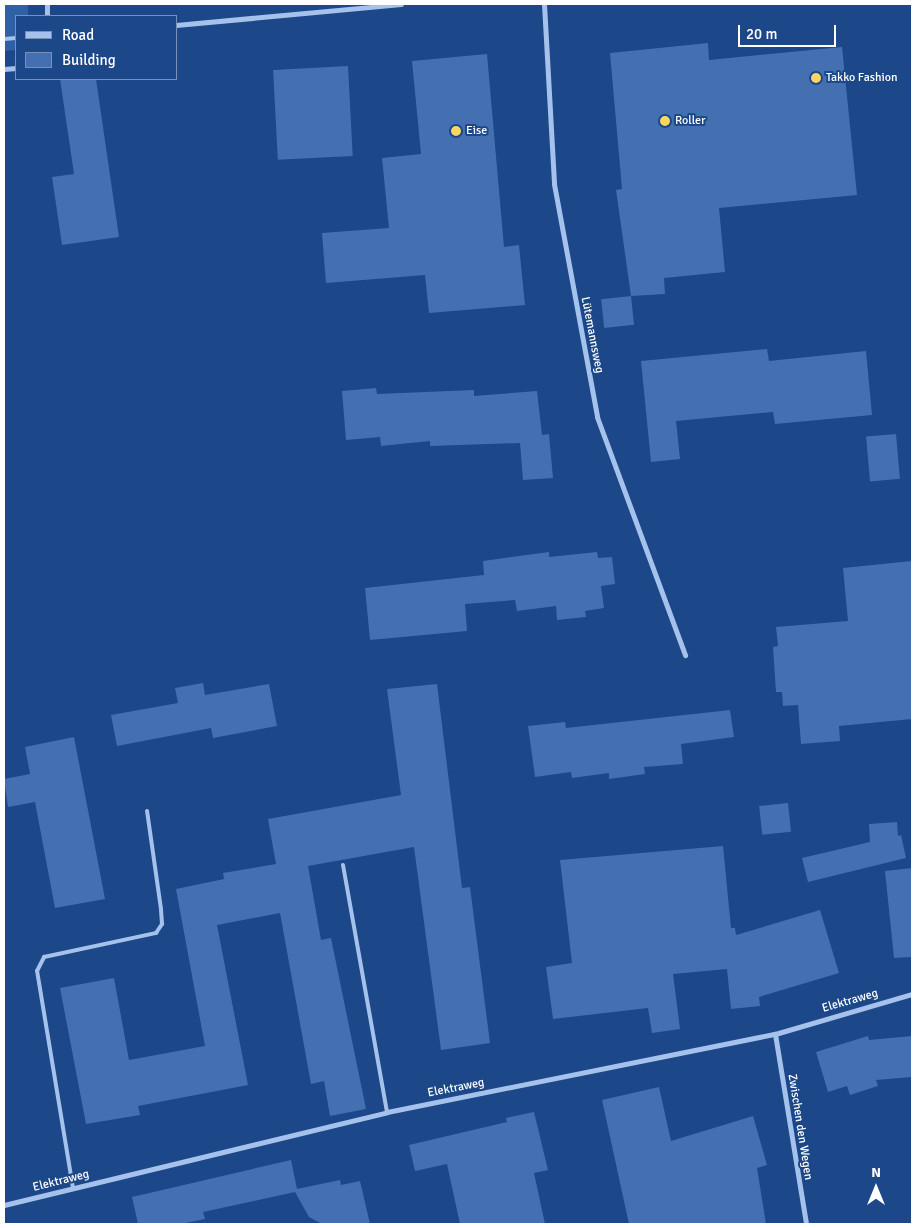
<!DOCTYPE html>
<meta charset="utf-8">
<style>
body{margin:0}
#map{position:relative;width:916px;height:1228px;overflow:hidden;background:#1c4788;font-family:Signika,sans-serif}
div>[style]{position:absolute}
.green>*{inset:0;background:#2f60a6}
.building>*{inset:0;background:#4470b1;transform-origin:0 0}
.lane>*{height:4px;margin:-2px;padding:0 2px;transform-origin:2px;border-radius:2px;background:#a5c2ec}
.street>*{height:5px;margin:-2.5px;padding:0 2.5px;transform-origin:2.5px;border-radius:2.5px;background:#a5c2ec}
.dots>*{width:14px;height:14px;translate:-50% -50%;box-sizing:border-box;border:2px solid #1c4788;border-radius:50%}
span{translate:-50% -50%;white-space:nowrap;text-align:center;line-height:1.15;-webkit-text-stroke:4px #1c4788;paint-order:stroke}
.poi-label{font-size:12px;color:#fff}
.left{translate:0 -50%;text-align:left}
.street-label{font-size:12px;color:#fff}
.frame{position:absolute;inset:0;border:5px solid #fff;pointer-events:none}
.legend{position:absolute;left:15px;top:15px;width:162px;height:65px;box-sizing:border-box;background:#1c4788;border:1px solid #7791b8;margin:0;padding:6px 9px;list-style:none;font-size:15px;color:#fff}
.legend li{display:flex;align-items:center;gap:10px;height:25px}
.legend b{width:25px;border:1px solid #7791b8}
.north{position:absolute;left:851px;top:1163px;width:50px;height:50px;-webkit-text-stroke:4px #1c4788;paint-order:stroke;rotate:0deg;font-size:14px;font-weight:700;line-height:20px;text-align:center;color:#fff}
.north::after{content:'';display:block;margin:auto;width:18px;height:22px;background:#fff;clip-path:polygon(50% 0,100% 100%,50% 72%,0 100%)}
.scale{position:absolute;left:738px;top:25px;width:98px;height:22px;box-sizing:border-box;border:2px solid #fff;border-top:0;padding-left:6px;font-size:15px;line-height:18px;white-space:nowrap;color:#fff;-webkit-text-stroke:4px #1c4788;paint-order:stroke}
</style>
<div id="map">
<div class="green">
<i style="clip-path:polygon(4px 4px,28px 4px,28px 16px,16px 16px,16px 50px,4px 51px)"></i>
</div>
<div class="building">
<i style="clip-path:polygon(708px 43px,709px 60px,842px 47px,857px 195px,719px 208px,725px 272px,664px 278px,665px 294px,631px 296px,616px 190px,622px 189px,610px 53px)"></i>
<i style="clip-path:polygon(487px 54px,504px 247px,519px 245px,525px 305px,429px 313px,425px 275px,326px 283px,322px 233px,389px 228px,382px 158px,421px 154px,412px 61px)"></i>
<i style="left:348px;top:66px;width:90px;height:75px;rotate:87deg"></i>
<i style="clip-path:polygon(60px 79px,96px 79px,119px 237px,62px 245px,52px 177px,74px 174px)"></i>
<i style="left:631px;top:296px;width:29px;height:30px;rotate:84deg"></i>
<i style="clip-path:polygon(767px 349px,769px 361px,866px 351px,872px 415px,775px 424px,773px 412px,676px 421px,680px 459px,651px 462px,641px 361px)"></i>
<i style="clip-path:polygon(376px 388px,377px 394px,474px 390px,474px 396px,537px 391px,542px 435px,549px 434px,553px 478px,523px 480px,520px 443px,430px 446px,430px 441px,381px 446px,380px 437px,346px 440px,342px 391px)"></i>
<i style="left:896px;top:434px;width:45px;height:30px;rotate:85deg"></i>
<i style="clip-path:polygon(549px 552px,549px 557px,597px 552px,598px 558px,612px 557px,615px 584px,601px 586px,604px 608px,585px 611px,586px 617px,557px 620px,556px 606px,517px 611px,515px 600px,465px 604px,467px 631px,370px 640px,365px 588px,484px 575px,483px 561px)"></i>
<i style="clip-path:polygon(912px 561px,912px 719px,839px 726px,840px 741px,801px 744px,798px 705px,783px 706px,782px 692px,776px 692px,773px 647px,778px 646px,776px 627px,848px 621px,843px 568px)"></i>
<i style="clip-path:polygon(203px 683px,205px 695px,269px 684px,277px 726px,213px 738px,211px 728px,117px 746px,111px 715px,178px 703px,175px 688px)"></i>
<i style="clip-path:polygon(437px 684px,462px 888px,470px 887px,490px 1043px,441px 1050px,414px 847px,308px 866px,321px 940px,331px 938px,366px 1109px,330px 1116px,324px 1081px,311px 1084px,280px 913px,217px 925px,248px 1085px,138px 1106px,140px 1115px,86px 1124px,60px 988px,114px 978px,129px 1060px,205px 1046px,176px 889px,224px 879px,223px 873px,276px 864px,268px 819px,401px 795px,387px 689px)"></i>
<i style="clip-path:polygon(730px 710px,734px 737px,681px 744px,683px 764px,644px 767px,645px 774px,609px 779px,609px 773px,572px 778px,571px 772px,535px 777px,528px 726px,565px 722px,566px 728px)"></i>
<i style="clip-path:polygon(74px 737px,105px 899px,55px 908px,35px 802px,8px 807px,4px 779px,30px 774px,25px 747px)"></i>
<i style="left:788px;top:803px;width:29px;height:29px;rotate:84deg"></i>
<i style="clip-path:polygon(897px 822px,898px 836px,901px 835px,906px 858px,808px 882px,802px 858px,870px 842px,869px 824px)"></i>
<i style="clip-path:polygon(723px 846px,731px 928px,735px 928px,736px 935px,820px 910px,839px 973px,759px 997px,760px 1006px,731px 1009px,727px 969px,673px 974px,680px 1029px,652px 1033px,648px 1008px,553px 1019px,546px 967px,572px 963px,560px 860px)"></i>
<i style="clip-path:polygon(912px 868px,912px 957px,894px 958px,885px 871px)"></i>
<i style="clip-path:polygon(868px 1036px,869px 1040px,912px 1036px,912px 1077px,876px 1080px,878px 1086px,850px 1095px,847px 1086px,828px 1092px,816px 1052px)"></i>
<i style="clip-path:polygon(659px 1087px,671px 1141px,753px 1116px,767px 1165px,757px 1168px,766px 1224px,629px 1224px,602px 1100px)"></i>
<i style="clip-path:polygon(534px 1112px,548px 1170px,534px 1173px,545px 1224px,460px 1224px,447px 1164px,415px 1171px,409px 1145px,507px 1122px,506px 1118px)"></i>
<i style="clip-path:polygon(291px 1160px,297px 1189px,340px 1180px,341px 1185px,360px 1181px,370px 1224px,322px 1224px,309px 1217px,295px 1192px,203px 1212px,205px 1219px,181px 1224px,138px 1224px,132px 1197px)"></i>
</div>
<div class="lane">
<i style="left:4px;top:39px;width:12px;rotate:-5deg"></i>
<i style="left:343px;top:865px;width:251px;rotate:79.9deg"></i>
<i style="left:73px;top:1188px;width:220px;rotate:-99.4deg"></i>
<i style="left:37px;top:971px;width:16px;rotate:-63deg"></i>
<i style="left:44px;top:957px;width:115px;rotate:-12.1deg"></i>
<i style="left:156px;top:933px;width:11px;rotate:-56deg"></i>
<i style="left:162px;top:924px;width:15px;rotate:-94deg"></i>
<i style="left:161px;top:909px;width:99px;rotate:-98.1deg"></i>
</div>
<div class="street">
<i style="left:47px;top:4px;width:12px;rotate:90deg"></i>
<i style="left:544px;top:4px;width:180px;rotate:86.8deg"></i>
<i style="left:554px;top:184px;width:237px;rotate:79.5deg"></i>
<i style="left:597px;top:417px;width:254px;rotate:69.7deg"></i>
<i style="left:176px;top:25px;width:226px;rotate:-5.3deg"></i>
<i style="left:4px;top:69px;width:12px;rotate:-5deg"></i>
<i style="left:775px;top:1034px;width:193px;rotate:80.7deg"></i>
<i style="left:4px;top:1205px;width:394px;rotate:-13.6deg"></i>
<i style="left:387px;top:1112px;width:396px;rotate:-11.4deg"></i>
<i style="left:775px;top:1034px;width:143px;rotate:-16.3deg"></i>
</div>
<div class="dots">
<i style="left:816px;top:78px;background:#fcd663"></i>
<i style="left:665px;top:121px;background:#fcd663"></i>
<i style="left:456px;top:131px;background:#fcd663"></i>
</div>
<div class="poi-label">
<span class="left" style="left:826px;top:78px">Takko Fashion</span>
<span class="left" style="left:675px;top:121px">Roller</span>
<span class="left" style="left:466px;top:131px">Eise</span>
</div>
<div class="street-label">
<span style="left:592px;top:335px;rotate:79deg">Lütemannsweg</span>
<span style="left:850px;top:1001px;rotate:-16deg">Elektraweg</span>
<span style="left:456px;top:1088px;rotate:-11deg">Elektraweg</span>
<span style="left:800px;top:1127px;rotate:81deg">Zwischen den Wegen</span>
<span style="left:61px;top:1181px;rotate:-14deg">Elektraweg</span>
</div>
<div class="frame"></div>
<ul class="legend">
<li><b style="height:6px;background:#a5c2ec"></b>Road</li>
<li><b style="height:14px;background:#4470b1"></b>Building</li>
</ul>
<div class="north">N</div>
<div class="scale">20 m</div>
</div>
